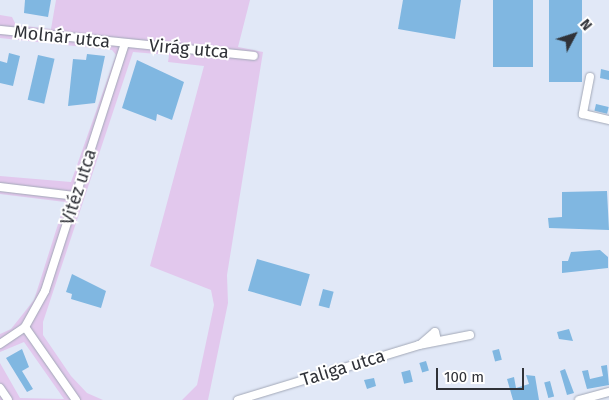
<!DOCTYPE html>
<meta charset="utf-8">
<style>
body{margin:0}
#map{position:relative;width:609px;height:400px;overflow:hidden;background:#e1e8f7;font-family:"Fira Sans",sans-serif}
div>[style]{position:absolute}
.green>*{inset:0;background:#e2c8ed}
.building>*{inset:0;background:#80b7e1;transform-origin:0 0}
.roads{filter:drop-shadow(0 0 1px #a2a8b7) drop-shadow(0 0 1px #a2a8b7)}
.minor>*{height:8px;margin:-4px;padding:0 4px;transform-origin:4px;border-radius:4px;background:#fff}
span{translate:-50% -50%;white-space:nowrap;text-align:center;line-height:1.15;-webkit-text-stroke:4px #fff;paint-order:stroke}
.street-label{font-size:18px;color:#303238}
.north{position:absolute;left:549px;top:10px;width:50px;height:50px;-webkit-text-stroke:4px #fff;paint-order:stroke;rotate:50deg;font-size:14px;font-weight:700;line-height:20px;text-align:center;color:#303238}
.north::after{content:'';display:block;margin:auto;width:18px;height:22px;background:#303238;clip-path:polygon(50% 0,100% 100%,50% 72%,0 100%)}
.scale{position:absolute;left:436px;top:368px;width:88px;height:22px;box-sizing:border-box;border:2px solid #303238;border-top:0;padding-left:6px;font-size:15px;line-height:18px;white-space:nowrap;color:#303238;-webkit-text-stroke:4px #fff;paint-order:stroke}
</style>
<div id="map">
<div class="green">
<i style="clip-path:polygon(56px 0,250px 0,238px 47px,263px 52px,227px 275px,228px 303px,208px 400px,182px 400px,197px 385px,214px 305px,211px 290px,150px 266px,204px 66px,168px 62px,169px 55px,133px 52px,43px 322px,43px 335px,71px 376px,87px 393px,103px 400px,0 400px,0 363px,20px 398px,64px 399px,24px 342px,0 352px,0 334px,11px 329px,34px 300px,65px 202px,0 194px,0 176px,71px 182px,116px 55px,112px 50px,0 38px,0 15px,12px 17px,16px 25px,51px 29px)"></i>
</div>
<div class="building">
<i style="clip-path:polygon(25px 0,51px 0,48px 17px,24px 13px)"></i>
<i style="clip-path:polygon(403px 0,461px 0,455px 39px,398px 29px)"></i>
<i style="left:493px;top:0;width:40px;height:67px"></i>
<i style="left:549px;top:0;width:33px;height:82px"></i>
<i style="clip-path:polygon(9px 53px,20px 56px,13px 86px,0 83px,0 61px,7px 63px)"></i>
<i style="clip-path:polygon(87px 54px,105px 56px,95px 103px,68px 106px,73px 59px,86px 60px)"></i>
<i style="left:38px;top:55px;width:17px;height:46px;rotate:13deg"></i>
<i style="clip-path:polygon(137px 60px,184px 82px,172px 120px,157px 114px,156px 121px,122px 108px)"></i>
<i style="clip-path:polygon(601px 69px,609px 71px,609px 80px,600px 78px)"></i>
<i style="left:596px;top:104px;width:13px;height:7px;rotate:13deg"></i>
<i style="clip-path:polygon(607px 191px,609px 230px,549px 228px,548px 218px,562px 217px,562px 192px)"></i>
<i style="clip-path:polygon(600px 250px,608px 257px,608px 268px,562px 273px,562px 261px,568px 261px,571px 252px)"></i>
<i style="left:257px;top:259px;width:55px;height:33px;rotate:16deg"></i>
<i style="clip-path:polygon(72px 274px,106px 291px,101px 308px,71px 299px,72px 294px,66px 292px)"></i>
<i style="left:323px;top:289px;width:11px;height:17px;rotate:15deg"></i>
<i style="clip-path:polygon(569px 329px,573px 341px,559px 339px,557px 332px)"></i>
<i style="clip-path:polygon(22px 349px,29px 367px,22px 371px,33px 389px,27px 392px,6px 358px)"></i>
<i style="left:499px;top:349px;width:11px;height:7px;rotate:75deg"></i>
<i style="left:426px;top:361px;width:10px;height:7px;rotate:73deg"></i>
<i style="clip-path:polygon(607px 365px,609px 385px,587px 389px,582px 371px,588px 370px,590px 379px,603px 376px,601px 366px)"></i>
<i style="clip-path:polygon(565px 369px,574px 393px,567px 395px,560px 371px)"></i>
<i style="left:410px;top:370px;width:12px;height:9px;rotate:76deg"></i>
<i style="clip-path:polygon(526px 375px,535px 376px,539px 400px,513px 400px,507px 379px,514px 377px,516px 388px,529px 384px)"></i>
<i style="clip-path:polygon(374px 378px,376px 386px,367px 389px,364px 380px)"></i>
<i style="left:550px;top:381px;width:16px;height:6px;rotate:75deg"></i>
</div>
<div class="roads">
<div class="minor">
<i style="left:0;top:30px;width:255px;rotate:5.8deg"></i>
<i style="left:590px;top:77px;width:38px;rotate:101deg"></i>
<i style="left:583px;top:114px;width:27px;rotate:13deg"></i>
<i style="left:0;top:187px;width:77px;rotate:6.8deg"></i>
<i style="left:25px;top:327px;width:41px;rotate:-60.9deg"></i>
<i style="left:45px;top:291px;width:260px;rotate:-72.1deg"></i>
<i style="left:0;top:344px;width:30px;rotate:-34deg"></i>
<i style="left:25px;top:327px;width:89px;rotate:55.1deg"></i>
<i style="left:421px;top:344px;width:18px;rotate:-41deg"></i>
<i style="left:435px;top:332px;width:9px;rotate:77deg"></i>
<i style="left:0;top:388px;width:14px;rotate:56deg"></i>
<i style="left:238px;top:400px;width:189px;rotate:-16.9deg"></i>
<i style="left:419px;top:345px;width:52px;rotate:-11.1deg"></i>
<i style="left:579px;top:400px;width:31px;rotate:-15deg"></i>
</div>
</div>
<div class="street-label">
<span style="left:62px;top:37px;rotate:6deg">Molnár utca</span>
<span style="left:189px;top:49px;rotate:5deg">Virág utca</span>
<span style="left:79px;top:187px;rotate:-72deg">Vitéz utca</span>
<span style="left:343px;top:368px;rotate:-17deg">Taliga utca</span>
</div>
<div class="north">N</div>
<div class="scale">100 m</div>
</div>
